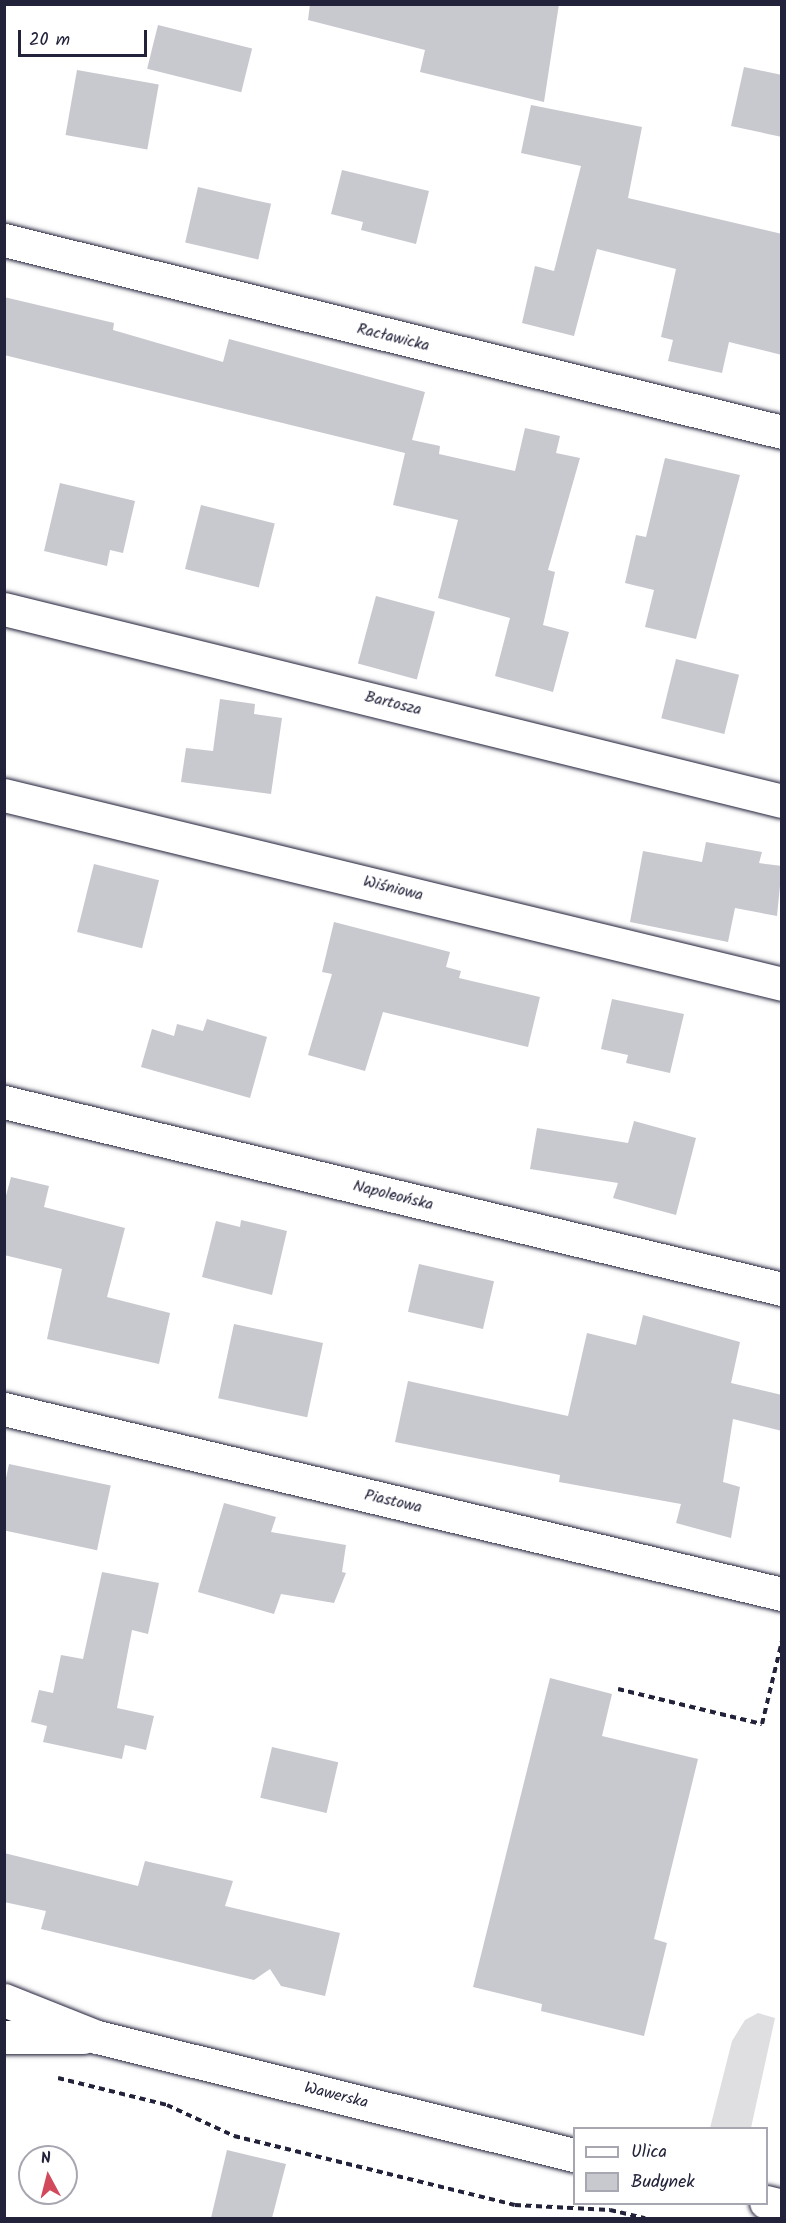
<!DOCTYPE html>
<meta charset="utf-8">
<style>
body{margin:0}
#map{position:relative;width:786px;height:2223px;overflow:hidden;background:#fff;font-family:Kalam,sans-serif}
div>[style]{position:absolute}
.green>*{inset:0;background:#dfdfe2}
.building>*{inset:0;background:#c8c8cf;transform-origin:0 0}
.path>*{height:4px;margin-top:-2px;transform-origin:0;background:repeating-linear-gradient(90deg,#22223b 0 6px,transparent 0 10.5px)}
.roads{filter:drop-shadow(0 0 2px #22223b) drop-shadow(0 0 2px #22223b)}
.minor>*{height:33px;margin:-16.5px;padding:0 16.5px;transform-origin:16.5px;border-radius:16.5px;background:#fff}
.tertiary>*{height:33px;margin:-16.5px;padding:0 16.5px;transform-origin:16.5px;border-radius:16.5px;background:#fff}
span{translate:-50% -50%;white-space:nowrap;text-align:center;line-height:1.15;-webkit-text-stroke:5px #fff;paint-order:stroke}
.street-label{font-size:16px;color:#22223b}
.frame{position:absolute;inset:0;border:6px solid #22223b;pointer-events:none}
.legend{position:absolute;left:573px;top:2127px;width:195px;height:78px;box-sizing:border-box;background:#fff;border:2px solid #a7a7b1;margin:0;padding:8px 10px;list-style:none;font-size:18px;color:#22223b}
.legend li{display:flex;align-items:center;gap:12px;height:30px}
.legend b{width:30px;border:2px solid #a7a7b1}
.north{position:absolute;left:18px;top:2145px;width:60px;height:60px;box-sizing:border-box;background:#fff;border:2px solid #a7a7b1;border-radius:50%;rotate:353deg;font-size:16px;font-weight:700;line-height:24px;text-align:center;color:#22223b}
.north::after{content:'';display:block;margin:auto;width:21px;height:27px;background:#d1495b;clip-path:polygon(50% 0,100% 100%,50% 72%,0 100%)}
.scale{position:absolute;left:18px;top:30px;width:129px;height:27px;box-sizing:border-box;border:3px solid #22223b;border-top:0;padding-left:8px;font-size:18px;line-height:21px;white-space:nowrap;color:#22223b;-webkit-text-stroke:4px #fff;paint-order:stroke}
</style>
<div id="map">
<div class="green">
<i style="clip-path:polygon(758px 2013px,775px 2018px,751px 2128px,710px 2128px,732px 2041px,745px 2020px)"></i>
</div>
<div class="building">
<i style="clip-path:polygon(310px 4px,559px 4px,544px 102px,420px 72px,425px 50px,308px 20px)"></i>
<i style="left:158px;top:25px;width:97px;height:45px;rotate:14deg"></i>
<i style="clip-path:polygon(744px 67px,782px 75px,782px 137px,731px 126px)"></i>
<i style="left:77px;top:70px;width:83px;height:66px;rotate:10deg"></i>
<i style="clip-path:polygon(531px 105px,642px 127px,628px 198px,782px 234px,782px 355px,729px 342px,722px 373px,668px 361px,673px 340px,661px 337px,676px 269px,597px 249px,574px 336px,522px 323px,535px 266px,554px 271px,581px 166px,521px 153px)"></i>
<i style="clip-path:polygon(342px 170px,429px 191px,416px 244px,361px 230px,363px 222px,331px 214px)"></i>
<i style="left:198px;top:187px;width:75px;height:57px;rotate:13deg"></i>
<i style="clip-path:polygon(4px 297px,114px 323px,113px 330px,223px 362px,229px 339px,425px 392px,412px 440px,440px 446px,439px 454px,515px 471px,525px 428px,560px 436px,556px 453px,580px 458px,548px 570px,555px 572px,543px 625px,569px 632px,553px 692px,495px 676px,510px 618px,438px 598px,458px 520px,393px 505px,405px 453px,4px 355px)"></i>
<i style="clip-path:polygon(665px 458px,740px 475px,696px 639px,645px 627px,654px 590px,625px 583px,636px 535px,646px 537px)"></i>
<i style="clip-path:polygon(60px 483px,135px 501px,123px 553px,110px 550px,107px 566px,44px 551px)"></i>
<i style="left:201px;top:505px;width:76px;height:66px;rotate:14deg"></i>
<i style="left:376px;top:596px;width:61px;height:70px;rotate:15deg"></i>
<i style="left:676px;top:659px;width:65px;height:61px;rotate:14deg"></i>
<i style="clip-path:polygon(220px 699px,255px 704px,254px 714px,282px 718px,271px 794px,181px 782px,186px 748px,213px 751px)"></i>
<i style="clip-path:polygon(706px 842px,762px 852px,759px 863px,782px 866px,777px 916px,735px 908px,728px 942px,630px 922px,643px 851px,702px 862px)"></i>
<i style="left:94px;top:864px;width:67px;height:70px;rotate:14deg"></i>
<i style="clip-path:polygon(334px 922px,450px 952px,446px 967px,461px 971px,459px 978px,540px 997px,528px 1047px,383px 1012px,365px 1071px,308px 1055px,332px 974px,322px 972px)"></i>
<i style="clip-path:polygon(612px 999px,684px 1014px,670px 1073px,626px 1063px,628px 1055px,601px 1049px)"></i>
<i style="clip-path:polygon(207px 1019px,267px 1037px,250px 1098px,141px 1067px,152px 1029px,174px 1036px,177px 1024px,203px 1031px)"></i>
<i style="clip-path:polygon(634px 1121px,696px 1138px,676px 1215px,613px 1198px,618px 1183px,530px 1169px,537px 1128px,628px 1143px)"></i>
<i style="clip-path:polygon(11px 1177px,49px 1186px,44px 1207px,125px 1228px,107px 1297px,170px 1313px,159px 1364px,47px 1339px,62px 1269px,4px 1255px,4px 1203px)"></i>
<i style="clip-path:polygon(241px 1220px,287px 1231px,272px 1295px,202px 1277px,216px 1221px,240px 1227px)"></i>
<i style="left:419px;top:1264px;width:77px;height:49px;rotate:13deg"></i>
<i style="clip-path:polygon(643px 1315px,740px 1342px,731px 1383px,782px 1395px,782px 1431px,733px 1419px,723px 1482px,740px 1487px,731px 1538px,676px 1523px,681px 1504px,559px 1482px,560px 1475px,395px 1442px,408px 1381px,568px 1416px,587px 1333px,636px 1345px)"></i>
<i style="left:234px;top:1324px;width:91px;height:76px;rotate:12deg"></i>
<i style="left:9px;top:1464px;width:104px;height:66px;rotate:12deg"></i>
<i style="clip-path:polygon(224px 1503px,276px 1517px,271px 1532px,346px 1545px,342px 1572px,346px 1573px,334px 1603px,281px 1594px,274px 1614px,198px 1592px)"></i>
<i style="clip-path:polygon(102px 1572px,159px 1583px,148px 1634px,132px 1630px,117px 1708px,154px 1716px,146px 1750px,125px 1745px,122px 1759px,43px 1742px,47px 1726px,31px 1722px,39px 1690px,53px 1693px,61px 1655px,83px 1659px)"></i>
<i style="clip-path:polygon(550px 1678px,612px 1694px,602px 1736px,698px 1759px,654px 1939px,667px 1943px,644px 2036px,541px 2011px,542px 2004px,473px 1987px)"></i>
<i style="left:272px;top:1747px;width:68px;height:52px;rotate:13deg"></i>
<i style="clip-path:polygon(4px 1853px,138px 1886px,145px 1861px,233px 1881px,225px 1906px,340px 1933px,325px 1996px,281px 1986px,270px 1969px,254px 1980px,41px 1929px,46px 1911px,4px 1902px)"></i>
<i style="clip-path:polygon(227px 2150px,286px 2164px,272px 2218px,211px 2218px)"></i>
</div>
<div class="path">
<i style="left:618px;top:1689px;width:148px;rotate:13.7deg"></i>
<i style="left:762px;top:1724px;width:85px;rotate:-76.5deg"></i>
<i style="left:58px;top:2078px;width:112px;rotate:13.9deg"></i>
<i style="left:167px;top:2105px;width:74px;rotate:24.8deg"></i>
<i style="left:234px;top:2136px;width:289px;rotate:13.8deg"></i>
<i style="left:515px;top:2205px;width:95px;rotate:3deg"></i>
<i style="left:610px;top:2210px;width:36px;rotate:13deg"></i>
</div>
<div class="roads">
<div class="minor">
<i style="left:4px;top:240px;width:801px;rotate:13.86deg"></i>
<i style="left:4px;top:609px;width:801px;rotate:13.86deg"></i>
<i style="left:4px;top:795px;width:801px;rotate:13.65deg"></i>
<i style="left:4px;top:1102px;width:800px;rotate:13.52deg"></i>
<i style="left:4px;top:1409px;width:800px;rotate:13.38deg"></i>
</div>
<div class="tertiary">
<i style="left:4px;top:2000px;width:100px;rotate:21.7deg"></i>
<i style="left:97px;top:2037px;width:491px;rotate:13.9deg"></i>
<i style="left:4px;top:2037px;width:79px"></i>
<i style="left:766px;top:2202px;width:16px;rotate:14deg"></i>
</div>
</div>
<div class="street-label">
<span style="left:393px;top:338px;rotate:14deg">Racławicka</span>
<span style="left:393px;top:704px;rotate:14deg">Bartosza</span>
<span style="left:393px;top:889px;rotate:14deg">Wiśniowa</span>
<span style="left:393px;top:1196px;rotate:14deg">Napoleońska</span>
<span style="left:393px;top:1502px;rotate:13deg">Piastowa</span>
<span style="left:336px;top:2096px;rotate:14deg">Wawerska</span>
</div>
<div class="frame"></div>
<ul class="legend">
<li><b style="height:8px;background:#fff"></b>Ulica</li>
<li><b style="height:16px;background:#c8c8cf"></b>Budynek</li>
</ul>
<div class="north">N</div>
<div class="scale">20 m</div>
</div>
